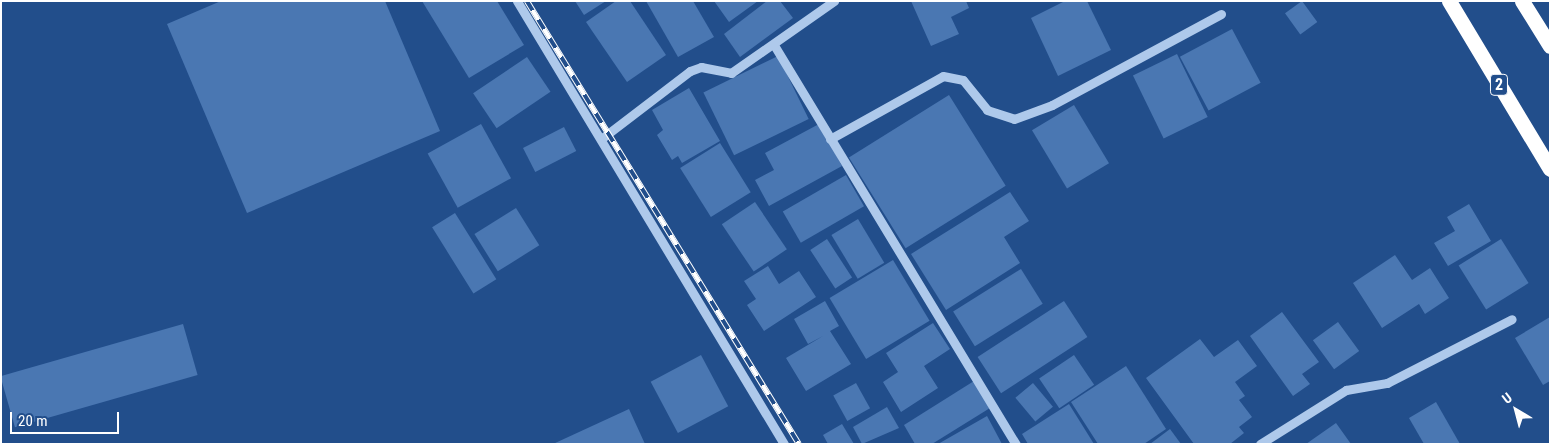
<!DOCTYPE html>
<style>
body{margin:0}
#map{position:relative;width:1551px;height:445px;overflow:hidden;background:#224e8b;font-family:"Roboto Condensed",sans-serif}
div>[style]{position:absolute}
.building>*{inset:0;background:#4a77b2;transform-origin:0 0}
.minor>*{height:9px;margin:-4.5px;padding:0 4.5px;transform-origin:4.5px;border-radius:4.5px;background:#aec9eb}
.highway>*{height:15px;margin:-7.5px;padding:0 7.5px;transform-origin:7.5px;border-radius:7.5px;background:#fff}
.rail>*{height:5.5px;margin-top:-2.75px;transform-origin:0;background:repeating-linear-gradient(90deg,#224e8b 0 11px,#fff 0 22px);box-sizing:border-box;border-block:1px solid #fff}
span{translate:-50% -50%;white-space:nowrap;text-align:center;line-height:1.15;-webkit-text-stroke:4px #224e8b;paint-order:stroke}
.shield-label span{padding:1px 4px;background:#224e8b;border:1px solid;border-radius:4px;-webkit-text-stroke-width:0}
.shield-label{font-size:16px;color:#fff;font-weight:700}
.frame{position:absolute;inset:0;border:2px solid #fff;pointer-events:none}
.north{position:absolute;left:1491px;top:385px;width:50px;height:50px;-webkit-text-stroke:4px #224e8b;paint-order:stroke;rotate:323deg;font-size:14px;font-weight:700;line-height:20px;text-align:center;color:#fff}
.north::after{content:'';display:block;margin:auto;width:18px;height:22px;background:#fff;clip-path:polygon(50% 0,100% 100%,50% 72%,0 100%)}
.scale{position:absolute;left:10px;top:412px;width:109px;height:22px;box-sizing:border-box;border:2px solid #fff;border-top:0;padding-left:6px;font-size:15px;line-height:18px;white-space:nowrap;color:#fff;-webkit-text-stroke:4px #224e8b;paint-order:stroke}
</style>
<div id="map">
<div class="building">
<i style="clip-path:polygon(221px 1px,385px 1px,440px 131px,247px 213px,167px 24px)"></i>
<i style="clip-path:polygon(422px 1px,497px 1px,524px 45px,469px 78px)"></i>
<i style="clip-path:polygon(575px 1px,606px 1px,584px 15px)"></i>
<i style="clip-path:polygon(616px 1px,630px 1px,666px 55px,627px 82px,586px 22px)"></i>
<i style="clip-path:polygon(646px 1px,693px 1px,714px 37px,678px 57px)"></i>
<i style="clip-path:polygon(714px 1px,758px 1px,729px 22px)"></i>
<i style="clip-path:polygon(767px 1px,780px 1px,793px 18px,740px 57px,724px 34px)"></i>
<i style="clip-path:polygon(911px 1px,966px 1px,969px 8px,951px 17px,959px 34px,931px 46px)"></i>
<i style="clip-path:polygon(1065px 1px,1087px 1px,1111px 50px,1058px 76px,1031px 18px)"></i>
<i style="left:1302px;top:1px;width:26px;height:21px;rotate:54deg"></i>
<i style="left:1232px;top:29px;width:61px;height:59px;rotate:62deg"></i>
<i style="left:1177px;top:54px;width:70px;height:49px;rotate:64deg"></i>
<i style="left:778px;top:56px;width:70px;height:83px;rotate:64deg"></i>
<i style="left:527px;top:57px;width:42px;height:65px;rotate:56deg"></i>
<i style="clip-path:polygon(689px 88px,720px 141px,682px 163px,678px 156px,672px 160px,657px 135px,663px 130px,652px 110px)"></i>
<i style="left:949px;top:95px;width:107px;height:118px;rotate:58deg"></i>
<i style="left:1074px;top:105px;width:68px;height:49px;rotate:59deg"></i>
<i style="left:481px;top:124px;width:62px;height:61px;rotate:61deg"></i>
<i style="clip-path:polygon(819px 124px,842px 166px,769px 206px,755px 180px,774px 170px,765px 153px)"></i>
<i style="left:564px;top:127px;width:27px;height:46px;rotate:63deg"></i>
<i style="left:720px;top:143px;width:58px;height:47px;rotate:58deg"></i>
<i style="left:846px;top:175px;width:36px;height:73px;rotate:60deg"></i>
<i style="clip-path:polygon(1010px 192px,1029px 221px,1004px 237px,1020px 263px,946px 310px,911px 254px)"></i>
<i style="left:755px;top:202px;width:57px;height:40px;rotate:56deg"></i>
<i style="clip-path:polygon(1469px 204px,1491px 241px,1448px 266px,1434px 243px,1455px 231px,1447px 217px)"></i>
<i style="left:516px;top:208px;width:44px;height:49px;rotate:58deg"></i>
<i style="left:455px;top:213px;width:78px;height:27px;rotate:58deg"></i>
<i style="left:858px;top:219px;width:51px;height:31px;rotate:59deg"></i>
<i style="left:827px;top:239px;width:46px;height:20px;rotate:57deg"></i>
<i style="left:1501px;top:239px;width:52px;height:50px;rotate:58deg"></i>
<i style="clip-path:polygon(1395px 255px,1412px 280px,1430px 268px,1449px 298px,1425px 314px,1419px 304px,1382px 328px,1353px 283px)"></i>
<i style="left:893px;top:260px;width:71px;height:74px;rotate:59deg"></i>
<i style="clip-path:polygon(768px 266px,779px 284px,799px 271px,816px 297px,764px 331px,747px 305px,756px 299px,744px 281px)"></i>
<i style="left:1021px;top:269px;width:41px;height:80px;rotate:58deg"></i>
<i style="clip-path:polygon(825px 301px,839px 326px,830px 331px,851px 364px,806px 391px,786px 358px,823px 336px,808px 344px,794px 319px)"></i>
<i style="left:1064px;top:301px;width:43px;height:103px;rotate:57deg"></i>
<i style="clip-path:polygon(1282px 312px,1319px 362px,1302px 374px,1310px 384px,1293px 396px,1250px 336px)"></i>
<i style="clip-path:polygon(1550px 317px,1550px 381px,1543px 385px,1515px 338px)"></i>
<i style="left:1338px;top:322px;width:36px;height:31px;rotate:54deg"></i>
<i style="clip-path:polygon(933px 323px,950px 349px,924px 366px,938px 388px,901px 412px,883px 382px,898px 372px,886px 353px)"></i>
<i style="left:183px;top:324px;width:53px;height:190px;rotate:74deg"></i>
<i style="clip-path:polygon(1200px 339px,1214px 357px,1238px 340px,1257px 366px,1235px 382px,1245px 396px,1239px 400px,1252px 417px,1239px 427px,1244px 433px,1230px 444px,1194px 444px,1146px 378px)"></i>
<i style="left:701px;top:355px;width:58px;height:57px;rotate:62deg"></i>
<i style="left:1074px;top:355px;width:36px;height:42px;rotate:56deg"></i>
<i style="clip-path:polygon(1126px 366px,1166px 429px,1144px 444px,1098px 444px,1071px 402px)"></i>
<i style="clip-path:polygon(974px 381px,990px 408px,932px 444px,915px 444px,904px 425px)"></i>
<i style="left:856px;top:383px;width:29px;height:26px;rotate:61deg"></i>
<i style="left:1033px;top:383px;width:31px;height:23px;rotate:50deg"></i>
<i style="clip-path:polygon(1436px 402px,1460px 444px,1424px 444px,1409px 418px)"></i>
<i style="clip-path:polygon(1069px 404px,1094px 444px,1028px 444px,1022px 434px)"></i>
<i style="clip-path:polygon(887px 407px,899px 428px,862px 444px,853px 427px)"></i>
<i style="clip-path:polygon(629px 409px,645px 444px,553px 444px)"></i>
<i style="clip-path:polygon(987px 416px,1002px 444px,938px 444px)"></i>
<i style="clip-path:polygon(1336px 423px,1351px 444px,1306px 444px)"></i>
<i style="clip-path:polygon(842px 424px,854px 444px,828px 444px,823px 435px)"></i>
<i style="clip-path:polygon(1170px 429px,1181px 444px,1150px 444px)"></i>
</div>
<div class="minor">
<i style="left:517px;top:1px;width:517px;rotate:58.92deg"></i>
<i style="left:774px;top:45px;width:467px;rotate:58.8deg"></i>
<i style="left:601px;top:139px;width:112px;rotate:-37.4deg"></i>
<i style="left:690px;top:71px;width:12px;rotate:-20deg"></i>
<i style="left:701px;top:67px;width:31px;rotate:11deg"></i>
<i style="left:731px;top:73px;width:126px;rotate:-35deg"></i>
<i style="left:830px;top:139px;width:129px;rotate:-29.1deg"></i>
<i style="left:943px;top:76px;width:20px;rotate:11deg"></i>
<i style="left:963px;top:80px;width:38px;rotate:51deg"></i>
<i style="left:987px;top:110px;width:28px;rotate:18deg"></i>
<i style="left:1014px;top:119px;width:40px;rotate:-20.2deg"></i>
<i style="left:1052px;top:105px;width:192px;rotate:-28.3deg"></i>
<i style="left:1260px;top:444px;width:102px;rotate:-32.1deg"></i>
<i style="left:1346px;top:390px;width:42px;rotate:-9.7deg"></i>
<i style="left:1387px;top:383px;width:140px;rotate:-27.1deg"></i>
</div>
<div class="highway">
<i style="left:1449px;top:1px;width:196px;rotate:59deg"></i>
<i style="left:1522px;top:1px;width:53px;rotate:58.1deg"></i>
</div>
<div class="rail">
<i style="left:527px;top:1px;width:520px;rotate:58.45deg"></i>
</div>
<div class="shield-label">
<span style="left:1499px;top:85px">2</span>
</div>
<div class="frame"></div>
<div class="north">U</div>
<div class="scale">20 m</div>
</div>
